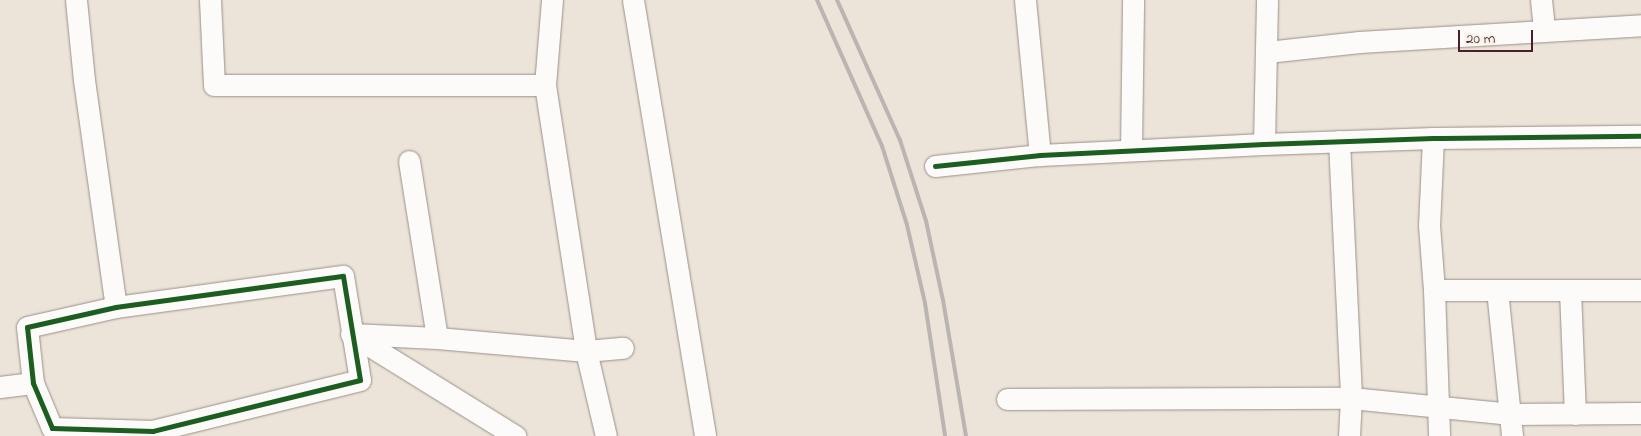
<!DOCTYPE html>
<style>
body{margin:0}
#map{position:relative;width:1641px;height:436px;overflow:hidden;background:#ece4d8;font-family:"Indie Flower",sans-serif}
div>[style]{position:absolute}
.roads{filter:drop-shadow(0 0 1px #9a8f8b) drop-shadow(0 0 1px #9a8f8b)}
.minor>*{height:21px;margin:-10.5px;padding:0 10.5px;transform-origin:10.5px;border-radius:10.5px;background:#fcfbf9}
.rail>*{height:4px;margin:-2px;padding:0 2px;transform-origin:2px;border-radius:2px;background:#bab4b3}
.cycleway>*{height:5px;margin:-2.5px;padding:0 2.5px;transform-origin:2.5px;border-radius:2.5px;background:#1b5e20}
span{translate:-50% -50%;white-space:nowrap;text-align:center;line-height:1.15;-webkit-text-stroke:4px #f7f3e8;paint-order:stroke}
.scale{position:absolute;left:1458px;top:30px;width:75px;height:22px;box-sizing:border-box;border:2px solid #4a1f2b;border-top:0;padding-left:6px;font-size:15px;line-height:18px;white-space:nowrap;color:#4a1f2b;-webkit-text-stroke:4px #f7f3e8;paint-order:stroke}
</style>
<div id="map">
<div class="roads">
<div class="minor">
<i style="left:76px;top:0;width:80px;rotate:84.3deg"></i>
<i style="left:84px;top:80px;width:229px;rotate:82deg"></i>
<i style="left:210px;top:0;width:85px;rotate:87.3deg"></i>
<i style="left:214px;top:85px;width:331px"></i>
<i style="left:552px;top:0;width:85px;rotate:94.7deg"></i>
<i style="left:545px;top:85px;width:269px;rotate:81.2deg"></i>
<i style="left:586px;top:351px;width:87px;rotate:76.8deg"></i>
<i style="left:633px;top:0;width:442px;rotate:80.6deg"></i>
<i style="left:1025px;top:0;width:156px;rotate:84.5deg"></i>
<i style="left:1541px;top:0;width:31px;rotate:84deg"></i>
<i style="left:1267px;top:52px;width:93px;rotate:-6.2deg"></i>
<i style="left:1359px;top:42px;width:283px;rotate:-3.4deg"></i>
<i style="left:1433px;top:138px;width:87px;rotate:92.6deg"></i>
<i style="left:1429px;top:225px;width:65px;rotate:85.6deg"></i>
<i style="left:1434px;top:290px;width:146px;rotate:88deg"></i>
<i style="left:1339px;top:141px;width:257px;rotate:87.3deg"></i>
<i style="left:1351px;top:398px;width:38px;rotate:93deg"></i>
<i style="left:1264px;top:144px;width:144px;rotate:-88.8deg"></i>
<i style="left:1131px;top:150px;width:150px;rotate:-89.2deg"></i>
<i style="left:409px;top:161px;width:179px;rotate:81deg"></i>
<i style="left:935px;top:166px;width:106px;rotate:-6deg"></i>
<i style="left:1040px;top:155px;width:224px;rotate:-2.8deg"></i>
<i style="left:1264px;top:144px;width:169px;rotate:-2deg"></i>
<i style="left:1433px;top:138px;width:208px;rotate:-0.6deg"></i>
<i style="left:343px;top:276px;width:105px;rotate:80.7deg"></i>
<i style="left:360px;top:380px;width:213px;rotate:166.2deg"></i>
<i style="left:153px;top:431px;width:101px;rotate:-178.3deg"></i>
<i style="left:52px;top:428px;width:49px;rotate:-112.9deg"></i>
<i style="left:33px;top:383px;width:56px;rotate:-96.1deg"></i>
<i style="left:27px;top:327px;width:91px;rotate:-12.7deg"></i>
<i style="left:116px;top:307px;width:229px;rotate:-7.8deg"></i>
<i style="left:1434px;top:290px;width:207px"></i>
<i style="left:1497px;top:290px;width:147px;rotate:84.1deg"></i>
<i style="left:1570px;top:290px;width:124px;rotate:87.7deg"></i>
<i style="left:351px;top:334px;width:86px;rotate:2.7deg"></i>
<i style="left:437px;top:338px;width:150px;rotate:5deg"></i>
<i style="left:586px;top:351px;width:37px;rotate:-5deg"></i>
<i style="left:354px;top:336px;width:190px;rotate:31.8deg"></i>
<i style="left:0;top:387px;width:33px;rotate:-7deg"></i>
<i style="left:1007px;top:399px;width:344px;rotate:-0.2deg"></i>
<i style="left:1351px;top:398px;width:160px;rotate:5.7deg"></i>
<i style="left:1510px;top:414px;width:131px;rotate:-0.4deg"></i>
</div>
</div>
<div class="rail">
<i style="left:817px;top:0;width:160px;rotate:66deg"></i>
<i style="left:882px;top:146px;width:83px;rotate:72.4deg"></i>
<i style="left:907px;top:225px;width:80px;rotate:77deg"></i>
<i style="left:925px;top:303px;width:134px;rotate:81.4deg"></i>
<i style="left:837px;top:0;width:154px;rotate:65.8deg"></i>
<i style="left:900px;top:140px;width:85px;rotate:72.2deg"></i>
<i style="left:926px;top:221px;width:81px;rotate:77.9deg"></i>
<i style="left:943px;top:300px;width:138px;rotate:80.4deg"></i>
</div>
<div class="cycleway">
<i style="left:935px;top:166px;width:106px;rotate:-6deg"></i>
<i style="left:1040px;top:155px;width:224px;rotate:-2.8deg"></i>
<i style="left:1264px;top:144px;width:169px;rotate:-2deg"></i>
<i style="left:1433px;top:138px;width:208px;rotate:-0.6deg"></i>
<i style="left:343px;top:276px;width:105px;rotate:80.7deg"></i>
<i style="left:360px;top:380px;width:213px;rotate:166.2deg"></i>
<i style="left:153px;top:431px;width:101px;rotate:-178.3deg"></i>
<i style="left:52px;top:428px;width:49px;rotate:-112.9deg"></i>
<i style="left:33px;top:383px;width:56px;rotate:-96.1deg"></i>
<i style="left:27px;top:327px;width:91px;rotate:-12.7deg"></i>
<i style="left:116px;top:307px;width:229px;rotate:-7.8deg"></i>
</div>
<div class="scale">20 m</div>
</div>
